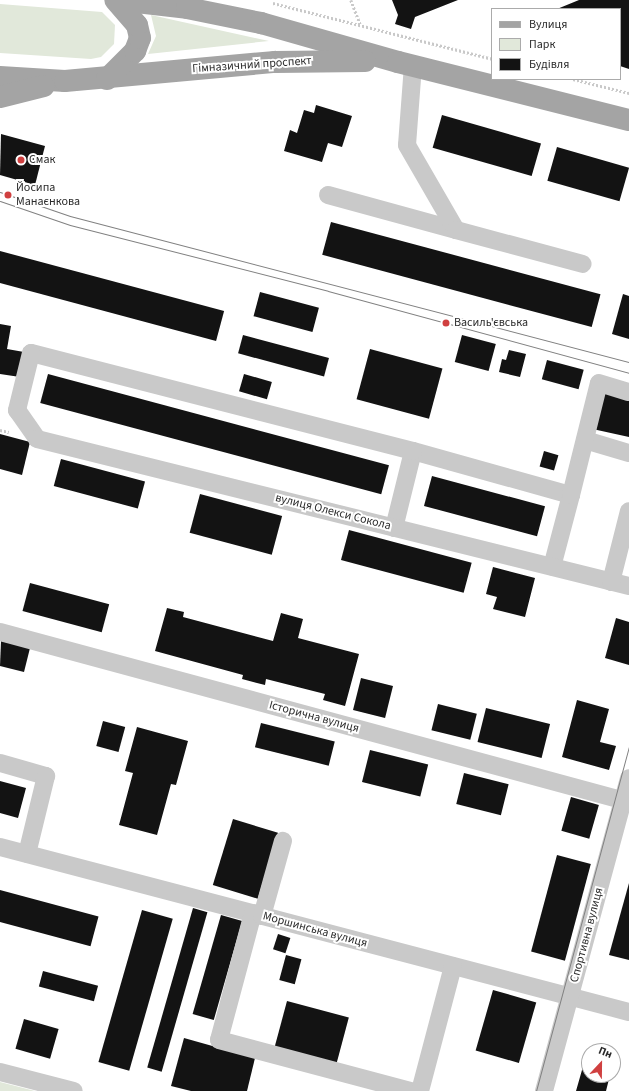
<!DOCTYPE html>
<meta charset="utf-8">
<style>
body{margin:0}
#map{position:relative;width:629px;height:1091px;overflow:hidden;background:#fff;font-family:"Source Sans 3",sans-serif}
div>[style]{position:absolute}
.green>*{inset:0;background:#e1e8da}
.building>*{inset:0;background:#131313;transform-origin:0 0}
.path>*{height:2.5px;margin-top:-1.25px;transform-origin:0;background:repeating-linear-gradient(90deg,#c9c9c9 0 2px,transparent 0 4px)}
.minor>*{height:18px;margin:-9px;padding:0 9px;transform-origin:9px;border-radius:9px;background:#c9c9c9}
.major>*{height:22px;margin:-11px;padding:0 11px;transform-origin:11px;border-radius:11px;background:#a4a4a4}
.tram>*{height:1px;margin:-0.5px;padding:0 0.5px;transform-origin:0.5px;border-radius:0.5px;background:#818181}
.dots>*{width:11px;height:11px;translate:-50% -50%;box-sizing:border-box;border:2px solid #fff;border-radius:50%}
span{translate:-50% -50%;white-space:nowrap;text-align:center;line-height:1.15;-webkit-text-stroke:4px #fff;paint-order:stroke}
.street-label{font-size:12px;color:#2c2c2c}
.poi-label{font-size:12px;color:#2c2c2c}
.left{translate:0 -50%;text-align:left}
.legend{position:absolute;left:491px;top:8px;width:130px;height:72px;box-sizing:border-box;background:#fff;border:1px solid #ababab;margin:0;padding:5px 7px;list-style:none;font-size:12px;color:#2c2c2c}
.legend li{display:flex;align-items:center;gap:8px;height:20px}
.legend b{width:20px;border:1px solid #ababab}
.north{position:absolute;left:581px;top:1043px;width:40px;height:40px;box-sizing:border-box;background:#fff;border:1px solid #ababab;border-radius:50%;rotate:22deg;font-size:11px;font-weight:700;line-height:16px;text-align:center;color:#2c2c2c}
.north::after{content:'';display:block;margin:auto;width:14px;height:18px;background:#d04040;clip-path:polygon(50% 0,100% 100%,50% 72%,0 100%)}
</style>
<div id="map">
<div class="green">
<i style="clip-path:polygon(0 4px,102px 12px,115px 25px,114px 44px,101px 57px,91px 59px,0 53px)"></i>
<i style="clip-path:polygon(151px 15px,269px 41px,148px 54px,156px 36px)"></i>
<i style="clip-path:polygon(0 1082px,35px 1091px,0 1091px)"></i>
</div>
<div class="building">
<i style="clip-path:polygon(392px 0,458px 0,415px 17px,411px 29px,395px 24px,398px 15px)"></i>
<i style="clip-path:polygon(579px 0,629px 0,629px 69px,620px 66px,620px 9px,557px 9px)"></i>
<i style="clip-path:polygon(316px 105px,352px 116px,342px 147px,328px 143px,322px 162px,284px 151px,290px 130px,297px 133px,304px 110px,314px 113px)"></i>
<i style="left:442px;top:115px;width:103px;height:34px;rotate:16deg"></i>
<i style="clip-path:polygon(1px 134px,45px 146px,35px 185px,0 175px)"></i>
<i style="left:557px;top:147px;width:75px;height:35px;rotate:16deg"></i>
<i style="left:331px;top:222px;width:279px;height:34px;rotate:15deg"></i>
<i style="left:0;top:251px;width:232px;height:31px;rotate:15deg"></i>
<i style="left:260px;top:292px;width:61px;height:25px;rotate:15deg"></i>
<i style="clip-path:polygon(623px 294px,629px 296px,629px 339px,612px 334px)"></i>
<i style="clip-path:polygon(0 324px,11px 326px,7px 349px,24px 352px,20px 377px,0 374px)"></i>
<i style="left:243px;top:335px;width:89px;height:19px;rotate:15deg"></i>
<i style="left:462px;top:335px;width:35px;height:28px;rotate:15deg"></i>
<i style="left:370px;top:349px;width:75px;height:52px;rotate:15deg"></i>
<i style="clip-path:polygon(509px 350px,526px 354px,520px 377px,499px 372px,502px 359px,506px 360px)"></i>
<i style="left:547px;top:360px;width:38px;height:20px;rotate:15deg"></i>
<i style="left:48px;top:374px;width:353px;height:30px;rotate:15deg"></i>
<i style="left:244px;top:374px;width:29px;height:18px;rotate:16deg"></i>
<i style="clip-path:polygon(598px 390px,629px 398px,629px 437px,588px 428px)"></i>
<i style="clip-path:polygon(0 434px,30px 442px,22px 475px,0 469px)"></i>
<i style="left:544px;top:451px;width:15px;height:16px;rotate:16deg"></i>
<i style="left:61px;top:459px;width:87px;height:28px;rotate:15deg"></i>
<i style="left:432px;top:476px;width:117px;height:31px;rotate:15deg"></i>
<i style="left:200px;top:494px;width:85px;height:40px;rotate:15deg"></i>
<i style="left:349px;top:530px;width:127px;height:31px;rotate:15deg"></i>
<i style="clip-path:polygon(493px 567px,535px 578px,525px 617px,493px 609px,497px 597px,486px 594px)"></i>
<i style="left:30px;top:583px;width:82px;height:29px;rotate:15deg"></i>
<i style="clip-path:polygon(167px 608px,184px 612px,183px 617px,273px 641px,281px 613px,303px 619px,298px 638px,359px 654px,345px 706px,323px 700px,325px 694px,266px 679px,265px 685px,242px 679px,243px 675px,155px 651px)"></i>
<i style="clip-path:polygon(616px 618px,629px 622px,629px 665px,605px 658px)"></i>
<i style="clip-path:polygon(1px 641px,30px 648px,24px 672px,0 666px)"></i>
<i style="left:361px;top:678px;width:33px;height:33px;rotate:14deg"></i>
<i style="clip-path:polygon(577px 700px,609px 709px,600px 742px,616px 746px,609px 770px,562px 757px)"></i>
<i style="left:438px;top:704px;width:40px;height:27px;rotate:14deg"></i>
<i style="left:486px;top:708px;width:66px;height:35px;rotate:14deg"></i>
<i style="left:103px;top:721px;width:23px;height:26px;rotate:15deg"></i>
<i style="left:261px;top:723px;width:76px;height:25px;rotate:14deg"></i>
<i style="clip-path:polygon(137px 727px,188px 741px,176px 785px,171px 784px,157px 835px,119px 825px,133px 773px,125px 771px)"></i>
<i style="left:370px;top:750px;width:60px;height:33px;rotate:14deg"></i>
<i style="left:464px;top:773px;width:46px;height:32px;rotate:14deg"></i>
<i style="clip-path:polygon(0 781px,26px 788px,18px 818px,0 813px)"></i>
<i style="left:571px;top:797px;width:29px;height:35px;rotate:16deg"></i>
<i style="left:233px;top:819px;width:47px;height:69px;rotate:17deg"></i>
<i style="left:557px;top:855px;width:35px;height:100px;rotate:15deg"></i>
<i style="clip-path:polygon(629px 883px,629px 960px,609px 955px)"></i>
<i style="left:0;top:890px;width:102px;height:31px;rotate:15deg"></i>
<i style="left:193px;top:908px;width:15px;height:166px;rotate:16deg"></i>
<i style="left:142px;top:910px;width:32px;height:158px;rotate:16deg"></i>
<i style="left:221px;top:915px;width:22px;height:103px;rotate:16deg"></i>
<i style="left:278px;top:934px;width:13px;height:16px;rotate:18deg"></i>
<i style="left:286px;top:955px;width:16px;height:26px;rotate:15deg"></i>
<i style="left:43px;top:971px;width:57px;height:16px;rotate:15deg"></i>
<i style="left:493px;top:990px;width:45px;height:63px;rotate:16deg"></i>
<i style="left:287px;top:1001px;width:64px;height:48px;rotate:15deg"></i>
<i style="left:24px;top:1019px;width:36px;height:31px;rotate:16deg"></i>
<i style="clip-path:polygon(184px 1038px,255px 1058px,247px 1091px,191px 1091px,171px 1086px)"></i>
<i style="clip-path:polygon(584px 1063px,589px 1065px,589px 1075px,610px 1075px,606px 1091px,576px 1091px)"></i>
</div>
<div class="path">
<i style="left:351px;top:0;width:26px;rotate:69deg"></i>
<i style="left:273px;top:3px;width:226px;rotate:14.3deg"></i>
<i style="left:573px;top:79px;width:58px;rotate:14deg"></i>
<i style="left:0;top:430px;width:9px;rotate:13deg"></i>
</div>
<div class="minor">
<i style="left:328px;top:195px;width:133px;rotate:15.3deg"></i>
<i style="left:456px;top:230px;width:98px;rotate:-120deg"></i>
<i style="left:407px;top:145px;width:79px;rotate:-85.7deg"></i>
<i style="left:456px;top:230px;width:131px;rotate:15deg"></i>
<i style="left:585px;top:440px;width:46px;rotate:16.5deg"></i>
<i style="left:413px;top:451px;width:164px;rotate:15.6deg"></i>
<i style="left:571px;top:495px;width:74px;rotate:104.8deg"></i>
<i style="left:571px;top:495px;width:115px;rotate:-76deg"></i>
<i style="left:599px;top:383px;width:31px;rotate:17deg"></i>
<i style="left:394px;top:528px;width:79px;rotate:-76.1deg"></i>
<i style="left:413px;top:451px;width:394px;rotate:-165.6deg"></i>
<i style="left:31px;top:353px;width:59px;rotate:103.8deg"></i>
<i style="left:17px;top:410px;width:35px;rotate:55deg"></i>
<i style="left:37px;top:439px;width:610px;rotate:13.95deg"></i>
<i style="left:611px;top:582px;width:73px;rotate:-75.8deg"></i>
<i style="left:0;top:632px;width:652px;rotate:15.12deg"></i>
<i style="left:0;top:763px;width:48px;rotate:15.8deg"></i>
<i style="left:46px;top:776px;width:80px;rotate:103.7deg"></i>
<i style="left:0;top:847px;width:650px;rotate:14.7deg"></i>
<i style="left:253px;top:913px;width:131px;rotate:105deg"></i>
<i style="left:219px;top:1040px;width:199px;rotate:14.9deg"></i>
<i style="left:262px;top:916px;width:78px;rotate:-74.4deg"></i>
<i style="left:0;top:1072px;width:76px;rotate:14.4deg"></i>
<i style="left:420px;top:1091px;width:129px;rotate:-75.2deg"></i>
<i style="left:544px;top:1091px;width:324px;rotate:-74.8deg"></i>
</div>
<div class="major">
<i style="left:119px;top:0;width:68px;rotate:6.7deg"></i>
<i style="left:187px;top:8px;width:76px;rotate:11.5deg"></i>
<i style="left:261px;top:23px;width:142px;rotate:15.9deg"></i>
<i style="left:398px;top:62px;width:238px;rotate:14.1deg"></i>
<i style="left:0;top:77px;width:65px;rotate:3.5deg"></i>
<i style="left:65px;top:81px;width:211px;rotate:-5.2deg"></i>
<i style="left:275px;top:62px;width:90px;rotate:-0.6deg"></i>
<i style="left:107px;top:79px;width:40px;rotate:-45deg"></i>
<i style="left:135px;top:51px;width:14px;rotate:-69deg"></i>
<i style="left:140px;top:38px;width:13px;rotate:-103deg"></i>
<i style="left:137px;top:25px;width:33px;rotate:-131deg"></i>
<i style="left:0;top:97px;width:45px;rotate:-14deg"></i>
</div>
<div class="tram">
<i style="left:0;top:192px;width:74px;rotate:18.9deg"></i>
<i style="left:70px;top:216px;width:578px;rotate:14.64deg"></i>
<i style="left:0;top:201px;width:74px;rotate:18.9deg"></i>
<i style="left:70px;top:225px;width:266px;rotate:14.3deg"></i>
<i style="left:328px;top:291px;width:312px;rotate:15.2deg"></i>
<i style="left:536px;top:1091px;width:356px;rotate:-74.9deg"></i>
</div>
<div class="dots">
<i style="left:21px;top:160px;background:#d04040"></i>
<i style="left:8px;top:195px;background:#d04040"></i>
<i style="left:446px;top:323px;background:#d04040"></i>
</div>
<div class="street-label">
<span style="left:252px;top:65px;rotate:-4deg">Гімназичний проспект</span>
<span style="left:333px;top:512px;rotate:14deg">вулиця Олекси Сокола</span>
<span style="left:314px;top:717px;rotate:15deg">Історична вулиця</span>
<span style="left:315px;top:930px;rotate:15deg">Моршинська вулиця</span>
<span style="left:587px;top:935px;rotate:-75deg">Спортивна вулиця</span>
</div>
<div class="poi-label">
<span class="left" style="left:29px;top:160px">Смак</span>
<span class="left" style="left:16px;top:195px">Йосипа<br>Манаєнкова</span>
<span class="left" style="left:454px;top:323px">Василь'євська</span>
</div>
<ul class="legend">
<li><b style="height:5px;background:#a4a4a4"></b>Вулиця</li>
<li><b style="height:11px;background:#e1e8da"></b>Парк</li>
<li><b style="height:11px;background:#131313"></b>Будівля</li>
</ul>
<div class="north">Пн</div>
</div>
